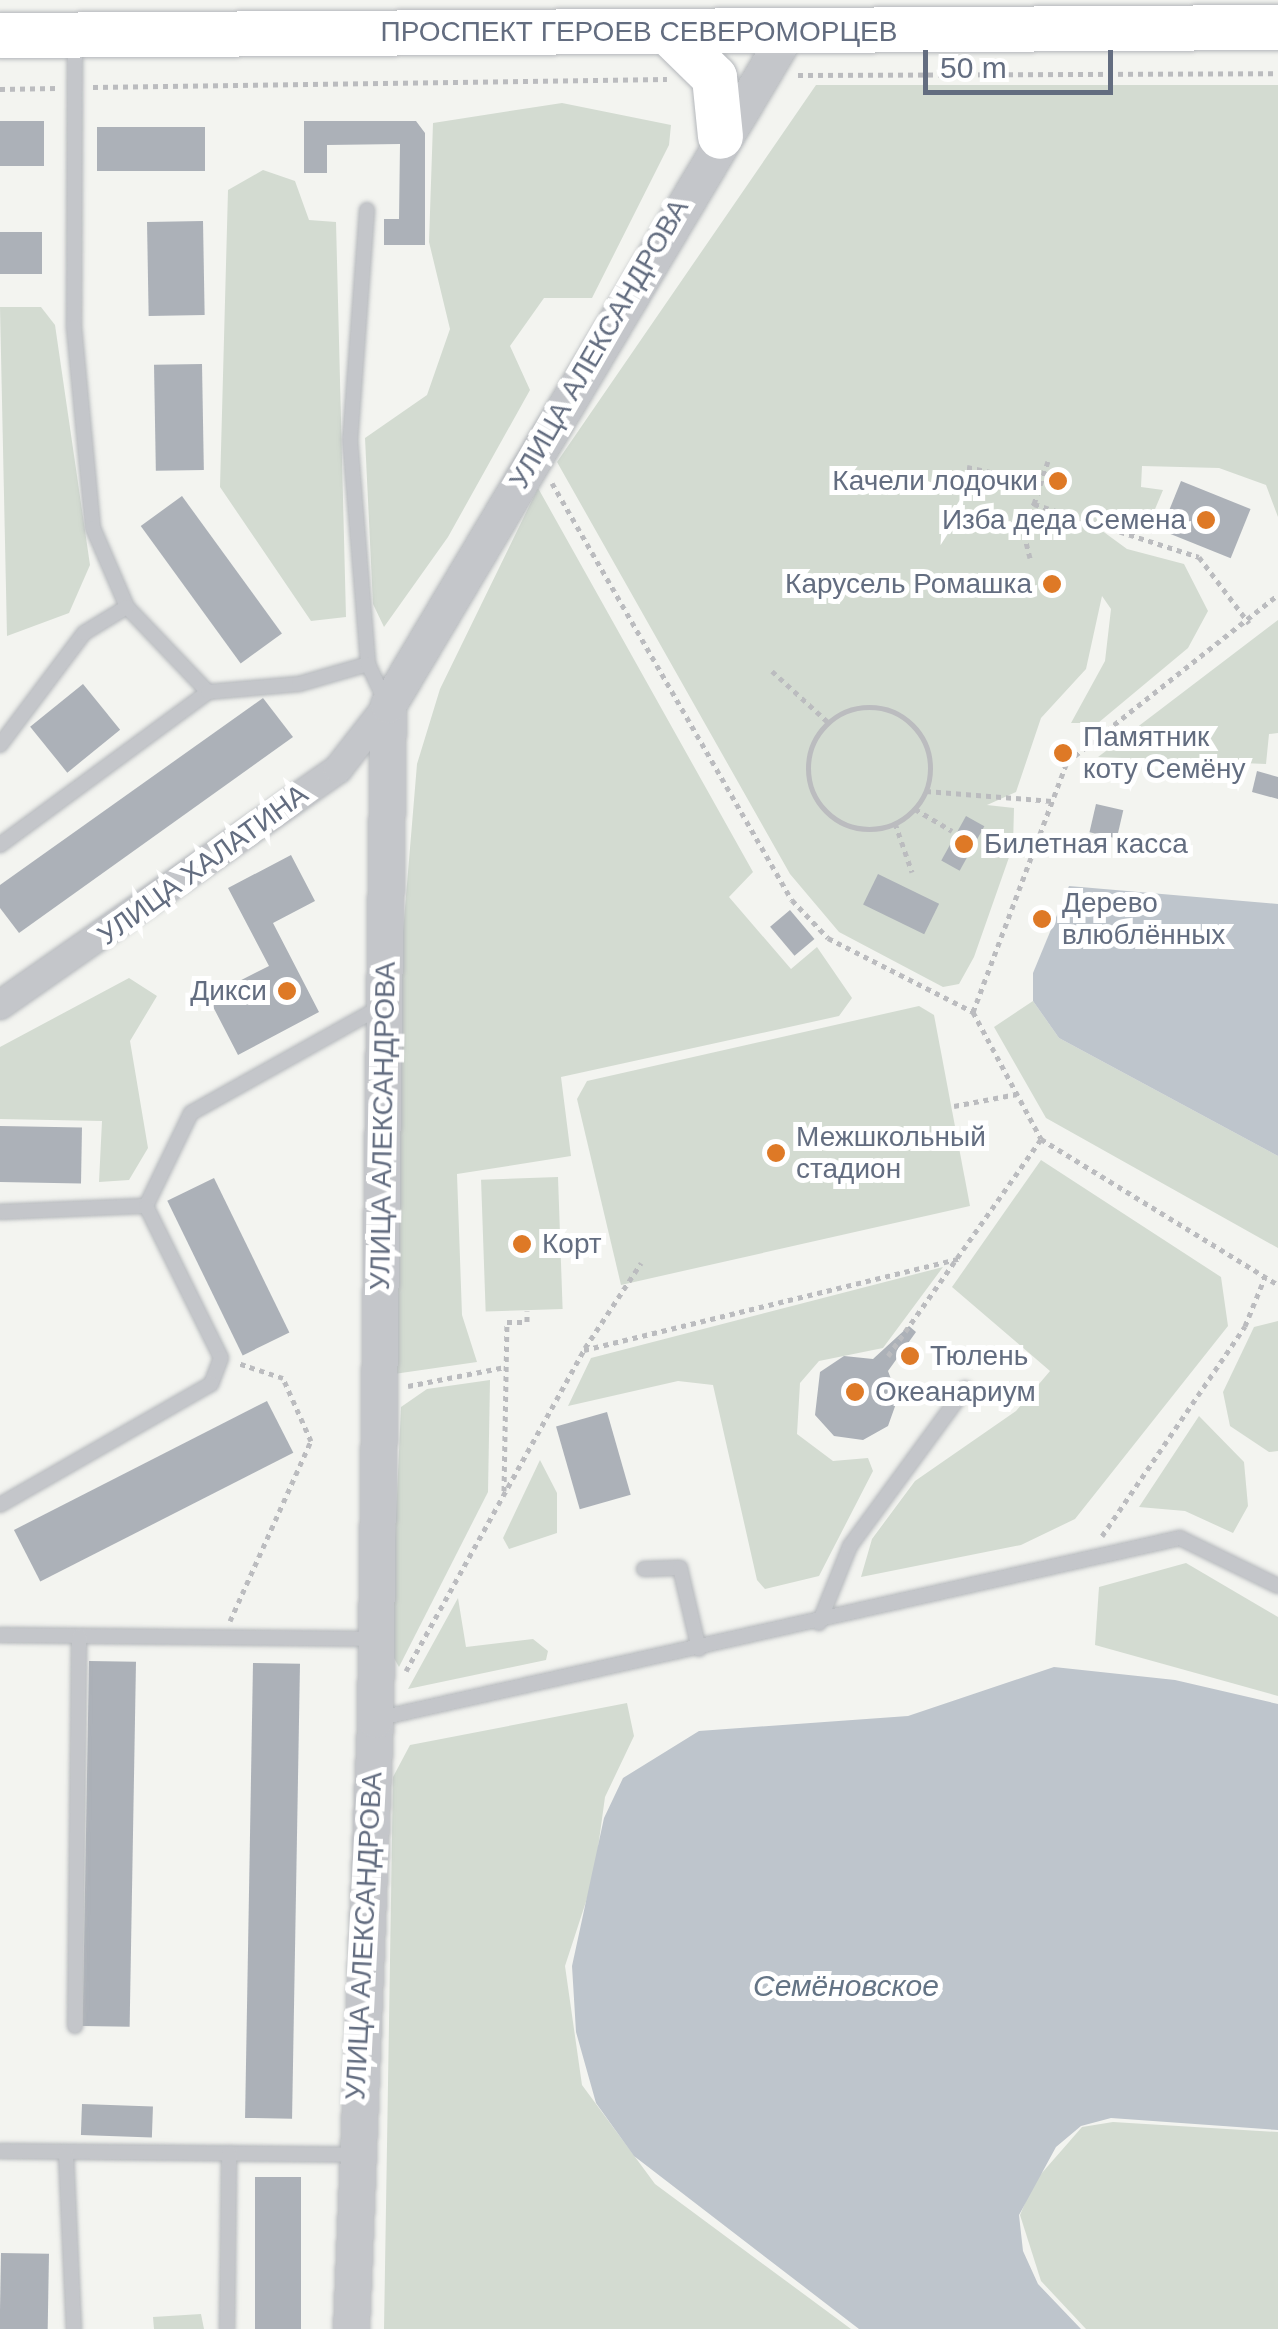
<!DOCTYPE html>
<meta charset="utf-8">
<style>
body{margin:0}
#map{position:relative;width:1278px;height:2329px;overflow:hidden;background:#f3f4f0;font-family:Helvetica,sans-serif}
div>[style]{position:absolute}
.green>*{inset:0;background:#d3dbd1;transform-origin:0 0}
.water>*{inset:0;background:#bec5cc}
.building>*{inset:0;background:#acb1b8;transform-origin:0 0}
.path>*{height:5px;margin-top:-2.5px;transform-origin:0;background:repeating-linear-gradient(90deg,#bbbcbf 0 5px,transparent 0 10px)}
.path>.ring{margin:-2.5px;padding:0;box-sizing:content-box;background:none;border:5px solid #bbbcbf;border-radius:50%}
.roads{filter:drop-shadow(0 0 2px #b4b7bb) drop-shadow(0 0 2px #b4b7bb)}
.service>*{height:14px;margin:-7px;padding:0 7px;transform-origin:7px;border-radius:7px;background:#c4c6ca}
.minor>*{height:28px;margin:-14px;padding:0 14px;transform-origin:14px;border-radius:14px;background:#c4c6ca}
.tertiary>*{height:35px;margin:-17.5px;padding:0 17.5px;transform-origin:17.5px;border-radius:17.5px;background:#c4c6ca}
.primary>*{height:45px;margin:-22.5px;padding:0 22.5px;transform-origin:22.5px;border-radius:22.5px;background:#fff}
.dots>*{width:28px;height:28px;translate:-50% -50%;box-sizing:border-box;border:5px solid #fff;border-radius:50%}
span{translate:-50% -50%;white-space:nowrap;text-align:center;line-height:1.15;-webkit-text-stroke:10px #fff;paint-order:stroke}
.street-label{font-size:28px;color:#636d80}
.poi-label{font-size:28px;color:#636d80}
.right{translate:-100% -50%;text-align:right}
.left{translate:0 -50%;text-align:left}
.water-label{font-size:30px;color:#647485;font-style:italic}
.scale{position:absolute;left:923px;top:50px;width:190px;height:45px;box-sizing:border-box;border:5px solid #636d80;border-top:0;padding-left:12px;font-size:30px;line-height:35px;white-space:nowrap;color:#636d80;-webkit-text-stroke:8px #fff;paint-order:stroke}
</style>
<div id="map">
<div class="green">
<i style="clip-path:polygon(816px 85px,1278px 85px,1278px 517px,1266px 485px,1219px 468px,1142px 466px,1141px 487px,1163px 490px,1148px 526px,1105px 517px,1101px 530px,1127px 549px,1184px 564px,1208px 611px,1188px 648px,1098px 723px,1071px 723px,1105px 661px,1111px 609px,1102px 596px,1086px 669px,1041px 718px,1016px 792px,987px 805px,1014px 808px,1013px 846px,974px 957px,959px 984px,943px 987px,839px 932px,790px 874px,557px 462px)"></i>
<i style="clip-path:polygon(562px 103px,671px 125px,669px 145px,592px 298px,544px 298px,510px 346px,530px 390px,448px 537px,384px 627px,373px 604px,365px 438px,427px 395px,450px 329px,429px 242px,433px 123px)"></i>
<i style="clip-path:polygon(263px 170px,295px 181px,309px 220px,336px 222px,346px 617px,311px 621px,220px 487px,228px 190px)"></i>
<i style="clip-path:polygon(0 307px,41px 307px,55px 325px,90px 565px,69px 613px,7px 636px)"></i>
<i style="clip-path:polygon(538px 488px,753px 872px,729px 897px,791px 969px,817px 947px,852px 998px,839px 1016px,561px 1077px,571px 1156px,457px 1174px,462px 1315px,477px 1362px,394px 1374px,403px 932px,417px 764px,440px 689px)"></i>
<i style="clip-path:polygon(1278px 620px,1278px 733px,1269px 734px,1266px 764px,1098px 757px)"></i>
<i style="clip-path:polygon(129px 978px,157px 996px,130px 1041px,148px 1148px,129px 1180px,99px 1182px,102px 1121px,0 1119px,0 1047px)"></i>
<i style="clip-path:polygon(1033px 1001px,1059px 1038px,1278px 1156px,1278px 1248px,1046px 1118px,994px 1027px)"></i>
<i style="clip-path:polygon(919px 1006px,934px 1015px,970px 1206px,621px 1285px,577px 1099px,587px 1081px)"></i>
<i style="clip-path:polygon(1041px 1160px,1221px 1277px,1228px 1326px,1075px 1519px,1021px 1545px,861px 1577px,872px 1539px,915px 1481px,1016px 1411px,1050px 1371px,952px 1287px)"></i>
<i style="left:558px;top:1177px;width:132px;height:77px;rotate:88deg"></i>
<i style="clip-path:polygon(943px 1267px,883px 1348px,819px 1361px,800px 1383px,797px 1434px,833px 1461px,868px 1458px,873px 1471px,819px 1576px,765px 1589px,757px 1580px,713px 1385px,678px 1381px,568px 1406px,591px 1358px)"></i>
<i style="clip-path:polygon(1278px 1321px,1278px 1451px,1269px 1452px,1230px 1426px,1223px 1392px,1254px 1327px)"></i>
<i style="clip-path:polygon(490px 1380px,488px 1492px,399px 1667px,390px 1651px,401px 1407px,427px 1389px)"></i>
<i style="clip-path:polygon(1199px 1416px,1244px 1462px,1248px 1506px,1233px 1533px,1185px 1511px,1139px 1507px)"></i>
<i style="clip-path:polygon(540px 1460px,557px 1493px,557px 1533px,509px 1549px,503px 1538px)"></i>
<i style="clip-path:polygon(1186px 1563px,1278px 1617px,1278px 1696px,1095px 1645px,1099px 1587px)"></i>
<i style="clip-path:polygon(458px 1598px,466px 1647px,533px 1639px,548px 1651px,546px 1660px,408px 1689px)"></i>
<i style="clip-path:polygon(627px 1703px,634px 1736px,605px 1797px,594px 1877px,565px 1966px,582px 2085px,655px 2184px,851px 2329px,384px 2329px,393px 1777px,410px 1745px)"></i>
<i style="clip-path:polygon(1113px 2122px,1278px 2132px,1278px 2329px,1086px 2329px,1041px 2281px,1020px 2215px,1034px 2182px,1082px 2127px)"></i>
<i style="clip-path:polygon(201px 2314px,204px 2329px,154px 2329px,153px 2317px)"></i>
</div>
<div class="water">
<i style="clip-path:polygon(1069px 886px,1278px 904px,1278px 1156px,1059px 1038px,1033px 1001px,1033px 973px)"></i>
<i style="clip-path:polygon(1054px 1667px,1175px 1680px,1278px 1704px,1278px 2130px,1111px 2118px,1081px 2126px,1056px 2147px,1019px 2215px,1023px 2251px,1038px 2284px,1081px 2329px,859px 2329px,634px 2156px,596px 2103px,576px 2032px,572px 1966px,604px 1818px,623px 1778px,699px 1731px,908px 1716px)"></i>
</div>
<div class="building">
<i style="left:44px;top:121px;width:45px;height:44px;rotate:90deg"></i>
<i style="clip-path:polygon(304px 121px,416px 121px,425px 133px,425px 245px,384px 245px,384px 219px,399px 219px,400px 144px,327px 145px,327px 173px,304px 173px)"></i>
<i style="left:205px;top:127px;width:44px;height:108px;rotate:90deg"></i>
<i style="left:203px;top:221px;width:94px;height:56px;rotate:89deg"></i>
<i style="left:0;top:232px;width:42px;height:42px"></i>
<i style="left:202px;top:364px;width:106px;height:48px;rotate:89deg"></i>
<i style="left:1181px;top:481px;width:75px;height:53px;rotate:22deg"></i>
<i style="left:182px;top:496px;width:170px;height:51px;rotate:54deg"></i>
<i style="left:83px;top:684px;width:59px;height:68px;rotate:51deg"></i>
<i style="clip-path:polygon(263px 698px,293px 737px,19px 933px,0 908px,0 885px)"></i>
<i style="clip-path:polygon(1257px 771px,1278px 777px,1278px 799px,1252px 792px)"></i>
<i style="left:1096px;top:804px;width:28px;height:29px;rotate:13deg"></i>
<i style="left:966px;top:816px;width:21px;height:51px;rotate:29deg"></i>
<i style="clip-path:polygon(291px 855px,315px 901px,273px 923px,319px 1012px,238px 1055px,208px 997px,269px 966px,228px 888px)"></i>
<i style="left:878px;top:874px;width:68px;height:34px;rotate:26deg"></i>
<i style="left:790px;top:910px;width:38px;height:26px;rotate:50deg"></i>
<i style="left:0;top:1126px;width:82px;height:56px;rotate:1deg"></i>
<i style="left:214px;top:1178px;width:172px;height:52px;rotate:64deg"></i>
<i style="clip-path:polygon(909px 1326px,916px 1332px,888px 1371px,898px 1398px,888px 1426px,863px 1440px,834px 1436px,815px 1415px,820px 1372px,844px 1356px,873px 1359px)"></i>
<i style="left:267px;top:1401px;width:58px;height:284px;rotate:63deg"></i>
<i style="left:607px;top:1412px;width:86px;height:53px;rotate:74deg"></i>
<i style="left:89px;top:1661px;width:47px;height:365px;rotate:1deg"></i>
<i style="left:253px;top:1663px;width:47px;height:455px;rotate:1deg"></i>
<i style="left:82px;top:2104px;width:71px;height:31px;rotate:2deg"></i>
<i style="left:255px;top:2177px;width:46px;height:152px"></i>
<i style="left:1px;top:2253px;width:48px;height:76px;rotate:1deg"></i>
</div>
<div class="path">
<i style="left:798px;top:75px;width:480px;rotate:-0.2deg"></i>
<i style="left:93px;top:87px;width:574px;rotate:-0.8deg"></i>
<i style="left:0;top:89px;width:57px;rotate:-1deg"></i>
<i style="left:967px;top:467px;width:76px;rotate:12.2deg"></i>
<i style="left:552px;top:483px;width:481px;rotate:60.1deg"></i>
<i style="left:792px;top:900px;width:52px;rotate:46.5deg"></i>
<i style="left:828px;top:938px;width:163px;rotate:27deg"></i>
<i style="left:973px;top:1012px;width:144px;rotate:61.8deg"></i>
<i style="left:1041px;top:1139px;width:278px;rotate:31.6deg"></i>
<i style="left:1034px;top:504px;width:45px;rotate:-72deg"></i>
<i style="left:1030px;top:558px;width:25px;rotate:-104deg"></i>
<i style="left:1024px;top:534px;width:32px;rotate:-72deg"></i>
<i style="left:1034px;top:504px;width:173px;rotate:17.8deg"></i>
<i style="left:1199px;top:557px;width:83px;rotate:52.9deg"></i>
<i style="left:772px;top:671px;width:77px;rotate:42.4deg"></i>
<i class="ring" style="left:808px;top:707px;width:117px;height:117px"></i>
<i style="left:926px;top:791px;width:126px;rotate:4.5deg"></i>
<i style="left:915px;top:809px;width:43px;rotate:30.7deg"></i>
<i style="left:895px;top:823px;width:52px;rotate:70.9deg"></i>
<i style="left:973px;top:1012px;width:267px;rotate:-69.4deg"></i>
<i style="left:1067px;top:762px;width:269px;rotate:-38.4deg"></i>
<i style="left:954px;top:1106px;width:64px;rotate:-10.8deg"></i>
<i style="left:585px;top:1348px;width:102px;rotate:-56.6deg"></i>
<i style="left:888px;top:1356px;width:266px;rotate:-54.8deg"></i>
<i style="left:408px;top:1386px;width:99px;rotate:-11.1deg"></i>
<i style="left:504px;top:1491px;width:169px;rotate:-89deg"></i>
<i style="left:507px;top:1322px;width:20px"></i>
<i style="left:527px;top:1322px;width:11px;rotate:-90deg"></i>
<i style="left:1102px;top:1536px;width:254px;rotate:-55.7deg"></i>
<i style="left:1245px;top:1326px;width:53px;rotate:-67.8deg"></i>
<i style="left:230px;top:1621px;width:197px;rotate:-65.8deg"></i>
<i style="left:311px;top:1441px;width:69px;rotate:-114deg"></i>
<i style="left:283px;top:1378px;width:47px;rotate:-161.6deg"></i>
<i style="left:406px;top:1671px;width:367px;rotate:-61deg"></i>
<i style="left:584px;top:1350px;width:389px;rotate:-13.7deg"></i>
</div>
<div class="roads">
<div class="service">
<i style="left:75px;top:39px;width:288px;rotate:90.2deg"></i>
<i style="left:74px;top:327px;width:202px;rotate:84.6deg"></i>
<i style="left:93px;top:528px;width:86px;rotate:66.7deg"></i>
<i style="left:127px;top:607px;width:117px;rotate:46.4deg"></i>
<i style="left:367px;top:210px;width:230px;rotate:94.2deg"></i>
<i style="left:350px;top:439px;width:226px;rotate:85.4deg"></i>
<i style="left:0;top:745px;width:140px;rotate:-53.1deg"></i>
<i style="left:84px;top:633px;width:50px;rotate:-31.2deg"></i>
<i style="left:0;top:845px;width:258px;rotate:-36.3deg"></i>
<i style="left:208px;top:692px;width:91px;rotate:-5deg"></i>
<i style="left:299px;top:684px;width:72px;rotate:-16.2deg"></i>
<i style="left:368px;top:664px;width:40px;rotate:65deg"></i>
<i style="left:146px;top:1206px;width:103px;rotate:-64.2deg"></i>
<i style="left:191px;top:1113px;width:215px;rotate:-29.2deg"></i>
<i style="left:0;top:1212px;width:146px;rotate:-2.4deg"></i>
<i style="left:146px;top:1206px;width:169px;rotate:63.7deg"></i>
<i style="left:221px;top:1358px;width:28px;rotate:111deg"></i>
<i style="left:211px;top:1384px;width:243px;rotate:150.2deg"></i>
<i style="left:644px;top:1569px;width:36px;rotate:-2deg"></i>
<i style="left:680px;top:1568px;width:83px;rotate:76.8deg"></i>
<i style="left:819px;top:1623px;width:83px;rotate:-68.1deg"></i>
<i style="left:850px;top:1546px;width:195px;rotate:-53.8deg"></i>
<i style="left:0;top:1635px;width:375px;rotate:0.6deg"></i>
<i style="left:376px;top:1719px;width:824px;rotate:-12.69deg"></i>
<i style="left:1180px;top:1538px;width:109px;rotate:26.1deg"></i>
<i style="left:75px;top:2026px;width:390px;rotate:-89.4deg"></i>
<i style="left:0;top:2151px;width:353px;rotate:0.6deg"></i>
<i style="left:66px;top:2154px;width:175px;rotate:87.4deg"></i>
<i style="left:227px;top:2329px;width:176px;rotate:-89.3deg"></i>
</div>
<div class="minor">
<i style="left:0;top:1005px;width:412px;rotate:-34.9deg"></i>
<i style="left:338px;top:769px;width:81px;rotate:-52deg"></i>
</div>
<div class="tertiary">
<i style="left:351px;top:2329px;width:609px;rotate:-87.74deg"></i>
<i style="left:375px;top:1720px;width:1015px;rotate:-89.27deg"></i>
<i style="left:388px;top:705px;width:782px;rotate:-59.3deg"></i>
</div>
<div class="primary">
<i style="left:0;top:35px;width:1278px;rotate:-0.36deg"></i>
<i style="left:671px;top:35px;width:60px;rotate:44.3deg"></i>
<i style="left:714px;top:77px;width:59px;rotate:84.2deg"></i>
</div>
</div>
<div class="dots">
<i style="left:1058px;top:481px;background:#de7926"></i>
<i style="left:1206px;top:520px;background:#de7926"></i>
<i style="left:1052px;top:584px;background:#de7926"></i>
<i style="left:1063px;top:753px;background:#de7926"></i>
<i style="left:964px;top:844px;background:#de7926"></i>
<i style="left:1042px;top:919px;background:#de7926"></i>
<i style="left:287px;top:991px;background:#de7926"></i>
<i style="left:776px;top:1153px;background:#de7926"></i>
<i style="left:522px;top:1244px;background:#de7926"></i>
<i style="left:910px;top:1356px;background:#de7926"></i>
<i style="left:855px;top:1392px;background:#de7926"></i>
</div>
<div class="street-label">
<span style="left:639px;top:32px">ПРОСПЕКТ ГЕРОЕВ СЕВЕРОМОРЦЕВ</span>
<span style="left:599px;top:344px;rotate:-60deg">УЛИЦА АЛЕКСАНДРОВА</span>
<span style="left:203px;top:865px;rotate:-36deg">УЛИЦА ХАЛАТИНА</span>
<span style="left:383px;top:1126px;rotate:-89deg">УЛИЦА АЛЕКСАНДРОВА</span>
<span style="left:364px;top:1936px;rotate:-87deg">УЛИЦА АЛЕКСАНДРОВА</span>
</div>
<div class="poi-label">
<span class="right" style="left:1038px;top:481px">Качели лодочки</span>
<span class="right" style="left:1186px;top:520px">Изба деда Семена</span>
<span class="right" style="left:1032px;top:584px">Карусель Ромашка</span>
<span class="left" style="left:1083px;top:753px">Памятник<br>коту Семёну</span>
<span class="left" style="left:984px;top:844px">Билетная касса</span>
<span class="left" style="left:1062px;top:919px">Дерево<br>влюблённых</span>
<span class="right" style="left:267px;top:991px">Дикси</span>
<span class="left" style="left:796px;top:1153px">Межшкольный<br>стадион</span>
<span class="left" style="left:542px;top:1244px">Корт</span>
<span class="left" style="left:930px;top:1356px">Тюлень</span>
<span class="left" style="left:875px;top:1392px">Океанариум</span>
</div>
<div class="water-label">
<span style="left:846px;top:1986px">Семёновское</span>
</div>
<div class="scale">50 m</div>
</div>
